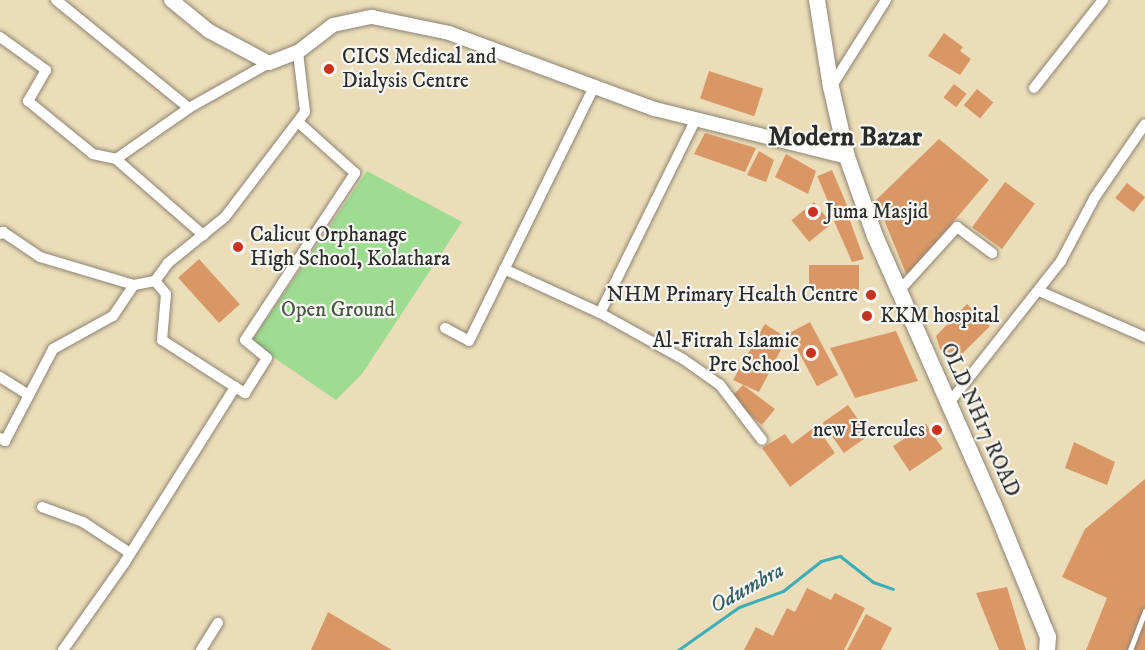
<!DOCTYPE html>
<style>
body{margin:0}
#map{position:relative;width:1145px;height:650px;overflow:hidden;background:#ecddb9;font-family:"IM FELL DW Pica",serif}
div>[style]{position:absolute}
.green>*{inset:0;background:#9ddc91}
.stream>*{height:3px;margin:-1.5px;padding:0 1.5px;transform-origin:1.5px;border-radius:1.5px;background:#3dadb7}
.building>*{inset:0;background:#da9766;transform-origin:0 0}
.roads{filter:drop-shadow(0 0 2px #8c8472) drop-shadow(0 0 2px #8c8472)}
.lane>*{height:5px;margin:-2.5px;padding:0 2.5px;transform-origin:2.5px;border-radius:2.5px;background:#fff}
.street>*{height:10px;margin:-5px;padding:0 5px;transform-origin:5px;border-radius:5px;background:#fff}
.secondary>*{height:14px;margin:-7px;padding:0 7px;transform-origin:7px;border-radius:7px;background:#fff}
.primary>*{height:16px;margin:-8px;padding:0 8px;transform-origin:8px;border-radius:8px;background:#fff}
.dots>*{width:16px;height:16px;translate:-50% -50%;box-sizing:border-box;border:3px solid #f6f6f2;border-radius:50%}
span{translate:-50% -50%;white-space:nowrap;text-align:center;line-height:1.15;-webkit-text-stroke:4.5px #f6f6f2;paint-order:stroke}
.poi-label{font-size:21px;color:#2b2b2b}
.left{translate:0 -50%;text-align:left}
.right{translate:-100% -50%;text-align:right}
.park-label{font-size:21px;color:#485744}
.street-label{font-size:21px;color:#2b2b2b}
.water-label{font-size:22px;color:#325f63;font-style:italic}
.district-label{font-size:27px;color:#2b2b2b;font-weight:700}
</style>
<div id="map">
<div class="green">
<i style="clip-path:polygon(367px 171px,462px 222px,362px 374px,336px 400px,251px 342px)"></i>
</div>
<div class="stream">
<i style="left:678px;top:650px;width:75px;rotate:-35.2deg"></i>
<i style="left:739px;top:607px;width:47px;rotate:-20deg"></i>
<i style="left:783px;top:591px;width:48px;rotate:-38.3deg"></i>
<i style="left:821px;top:561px;width:20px;rotate:-15deg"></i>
<i style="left:840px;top:556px;width:42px;rotate:38.2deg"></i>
<i style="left:873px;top:582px;width:21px;rotate:19deg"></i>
</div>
<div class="building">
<i style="clip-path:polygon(944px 33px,963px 47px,960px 51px,971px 59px,960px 75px,928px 56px)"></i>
<i style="left:709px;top:71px;width:57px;height:29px;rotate:18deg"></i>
<i style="left:954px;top:84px;width:16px;height:17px;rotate:38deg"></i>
<i style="left:977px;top:89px;width:21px;height:21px;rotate:39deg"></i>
<i style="clip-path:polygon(705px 133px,756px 148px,745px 172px,694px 154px)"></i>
<i style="clip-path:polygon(939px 139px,989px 180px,907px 276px,876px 200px)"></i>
<i style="clip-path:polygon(759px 151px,774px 160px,766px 182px,747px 175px)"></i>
<i style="clip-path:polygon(786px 154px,816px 171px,808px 194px,775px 177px)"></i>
<i style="left:832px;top:170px;width:46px;height:16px;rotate:67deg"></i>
<i style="left:1005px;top:182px;width:37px;height:56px;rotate:36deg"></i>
<i style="left:1127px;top:183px;width:23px;height:19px;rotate:38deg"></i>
<i style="left:814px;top:202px;width:28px;height:29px;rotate:51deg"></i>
<i style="clip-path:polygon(849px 218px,864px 259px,852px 262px,834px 221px)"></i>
<i style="left:199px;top:259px;width:61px;height:28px;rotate:48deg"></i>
<i style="left:859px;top:265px;width:25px;height:50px;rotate:90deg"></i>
<i style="clip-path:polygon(967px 304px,990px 326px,954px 362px,940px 349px,936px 336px)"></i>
<i style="left:810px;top:322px;width:60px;height:24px;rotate:62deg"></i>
<i style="clip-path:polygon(765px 324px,787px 338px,759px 392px,733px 380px)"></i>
<i style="clip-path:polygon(896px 331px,918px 381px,855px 398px,830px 348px)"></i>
<i style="clip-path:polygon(743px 385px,775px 409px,762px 425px,730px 398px)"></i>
<i style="left:848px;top:405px;width:37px;height:31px;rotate:55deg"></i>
<i style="left:926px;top:424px;width:30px;height:40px;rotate:56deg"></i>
<i style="clip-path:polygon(816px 426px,835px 453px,790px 487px,762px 448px,785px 434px,792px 444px)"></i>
<i style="clip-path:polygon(1074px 442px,1115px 462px,1107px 485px,1065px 468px)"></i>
<i style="clip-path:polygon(1145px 479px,1145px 650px,1086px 650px,1107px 598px,1062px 577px,1085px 529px)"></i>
<i style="clip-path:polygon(1007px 587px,1026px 650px,999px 650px,976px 593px)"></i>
<i style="clip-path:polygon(807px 588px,831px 600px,835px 593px,865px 608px,844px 650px,744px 650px,756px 627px,773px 636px,787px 608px,795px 612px)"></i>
<i style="clip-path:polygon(328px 612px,392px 650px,311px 650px)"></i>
<i style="clip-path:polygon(866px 614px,892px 628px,881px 650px,847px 650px)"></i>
</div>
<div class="roads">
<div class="lane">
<i style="left:1130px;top:650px;width:42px;rotate:-69deg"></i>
</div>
<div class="street">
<i style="left:56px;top:0;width:171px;rotate:39.1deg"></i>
<i style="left:0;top:37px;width:57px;rotate:35.7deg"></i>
<i style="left:46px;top:70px;width:36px;rotate:120deg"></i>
<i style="left:28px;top:101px;width:84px;rotate:39.2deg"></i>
<i style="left:93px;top:154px;width:24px;rotate:12deg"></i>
<i style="left:116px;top:159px;width:89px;rotate:-34.9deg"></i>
<i style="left:189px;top:108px;width:92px;rotate:-29.4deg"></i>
<i style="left:831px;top:87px;width:103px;rotate:-57.7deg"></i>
<i style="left:1034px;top:88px;width:112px;rotate:-51.9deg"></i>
<i style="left:116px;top:159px;width:116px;rotate:41.1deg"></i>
<i style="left:0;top:234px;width:4px;rotate:-34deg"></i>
<i style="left:3px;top:232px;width:45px;rotate:34deg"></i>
<i style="left:40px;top:257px;width:98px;rotate:16.6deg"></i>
<i style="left:504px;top:269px;width:106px;rotate:24.6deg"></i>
<i style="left:600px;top:313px;width:216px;rotate:-63.7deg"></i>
<i style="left:1039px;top:291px;width:116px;rotate:23.5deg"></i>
<i style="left:898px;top:292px;width:88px;rotate:-47.8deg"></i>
<i style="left:957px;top:227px;width:44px;rotate:36.6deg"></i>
<i style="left:600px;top:313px;width:95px;rotate:29deg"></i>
<i style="left:683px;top:359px;width:45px;rotate:35.1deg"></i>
<i style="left:720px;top:385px;width:69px;rotate:52.6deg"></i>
<i style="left:445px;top:328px;width:27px;rotate:28deg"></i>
<i style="left:469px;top:341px;width:285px;rotate:-63.8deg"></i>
<i style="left:0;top:377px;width:34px;rotate:32deg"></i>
<i style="left:235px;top:387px;width:12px;rotate:31deg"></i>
<i style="left:245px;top:393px;width:41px;rotate:-57.8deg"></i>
<i style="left:267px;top:358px;width:28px;rotate:-141deg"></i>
<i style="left:245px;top:340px;width:200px;rotate:-56.6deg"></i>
<i style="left:355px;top:173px;width:76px;rotate:-138.2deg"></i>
<i style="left:949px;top:403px;width:181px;rotate:-51.7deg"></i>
<i style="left:1061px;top:261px;width:72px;rotate:-62deg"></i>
<i style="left:1095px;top:197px;width:88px;rotate:-55.6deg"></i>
<i style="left:0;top:438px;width:6px;rotate:31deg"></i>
<i style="left:5px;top:441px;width:104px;rotate:-62.4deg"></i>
<i style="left:53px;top:349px;width:68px;rotate:-28.8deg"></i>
<i style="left:113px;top:316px;width:37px;rotate:-56deg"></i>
<i style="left:134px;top:285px;width:21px;rotate:-11deg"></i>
<i style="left:42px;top:507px;width:44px;rotate:20.1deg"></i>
<i style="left:83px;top:522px;width:56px;rotate:33.4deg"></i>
<i style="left:63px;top:650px;width:108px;rotate:-54.8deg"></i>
<i style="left:125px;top:562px;width:207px;rotate:-57.8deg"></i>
<i style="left:235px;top:387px;width:87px;rotate:-147.2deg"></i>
<i style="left:162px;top:340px;width:46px;rotate:-85deg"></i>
<i style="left:166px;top:294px;width:17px;rotate:-130deg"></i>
<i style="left:155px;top:281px;width:22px;rotate:-54deg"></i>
<i style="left:168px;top:263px;width:73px;rotate:-38.9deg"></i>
<i style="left:225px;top:217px;width:132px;rotate:-52.7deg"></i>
<i style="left:305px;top:112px;width:60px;rotate:-96.7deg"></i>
<i style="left:201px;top:650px;width:32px;rotate:-58deg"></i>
</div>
<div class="secondary">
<i style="left:171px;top:0;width:49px;rotate:39.2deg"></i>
<i style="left:209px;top:31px;width:68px;rotate:28.1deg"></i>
<i style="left:269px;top:63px;width:31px;rotate:-21deg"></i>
<i style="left:298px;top:52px;width:44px;rotate:-37.6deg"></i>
<i style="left:333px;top:25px;width:40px;rotate:-12deg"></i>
<i style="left:372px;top:17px;width:79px;rotate:11.7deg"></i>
<i style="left:449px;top:33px;width:220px;rotate:20.3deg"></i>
<i style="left:655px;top:109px;width:198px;rotate:14deg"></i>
</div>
<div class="primary">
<i style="left:817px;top:0;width:88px;rotate:80.9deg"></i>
<i style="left:831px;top:87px;width:72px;rotate:77.1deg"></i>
<i style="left:847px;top:157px;width:84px;rotate:70.5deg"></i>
<i style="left:875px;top:236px;width:292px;rotate:66.2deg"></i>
<i style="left:993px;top:503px;width:145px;rotate:67.7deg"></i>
<i style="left:1048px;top:637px;width:13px;rotate:94deg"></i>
</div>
</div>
<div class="dots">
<i style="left:329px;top:69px;background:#c8321e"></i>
<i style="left:813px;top:212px;background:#c8321e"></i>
<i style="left:238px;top:247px;background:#c8321e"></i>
<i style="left:871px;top:295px;background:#c8321e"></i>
<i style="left:867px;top:316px;background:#c8321e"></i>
<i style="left:811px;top:353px;background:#c8321e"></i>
<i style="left:937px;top:430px;background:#c8321e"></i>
</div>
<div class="poi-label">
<span class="left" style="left:342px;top:69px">CICS Medical and<br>Dialysis Centre</span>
<span class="left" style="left:825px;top:212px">Juma Masjid</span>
<span class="left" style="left:250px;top:247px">Calicut Orphanage<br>High School, Kolathara</span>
<span class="right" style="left:858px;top:295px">NHM Primary Health Centre</span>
<span class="left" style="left:880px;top:316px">KKM hospital</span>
<span class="right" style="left:799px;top:353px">Al-Fitrah Islamic<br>Pre School</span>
<span class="right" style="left:925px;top:430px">new Hercules</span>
</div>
<div class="park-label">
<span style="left:338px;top:310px">Open Ground</span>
</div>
<div class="street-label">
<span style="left:980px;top:420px;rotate:66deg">OLD NH17 ROAD</span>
</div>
<div class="water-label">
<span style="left:747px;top:588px;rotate:-29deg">Odumbra</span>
</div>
<div class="district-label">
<span style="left:845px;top:138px">Modern Bazar</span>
</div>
</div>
